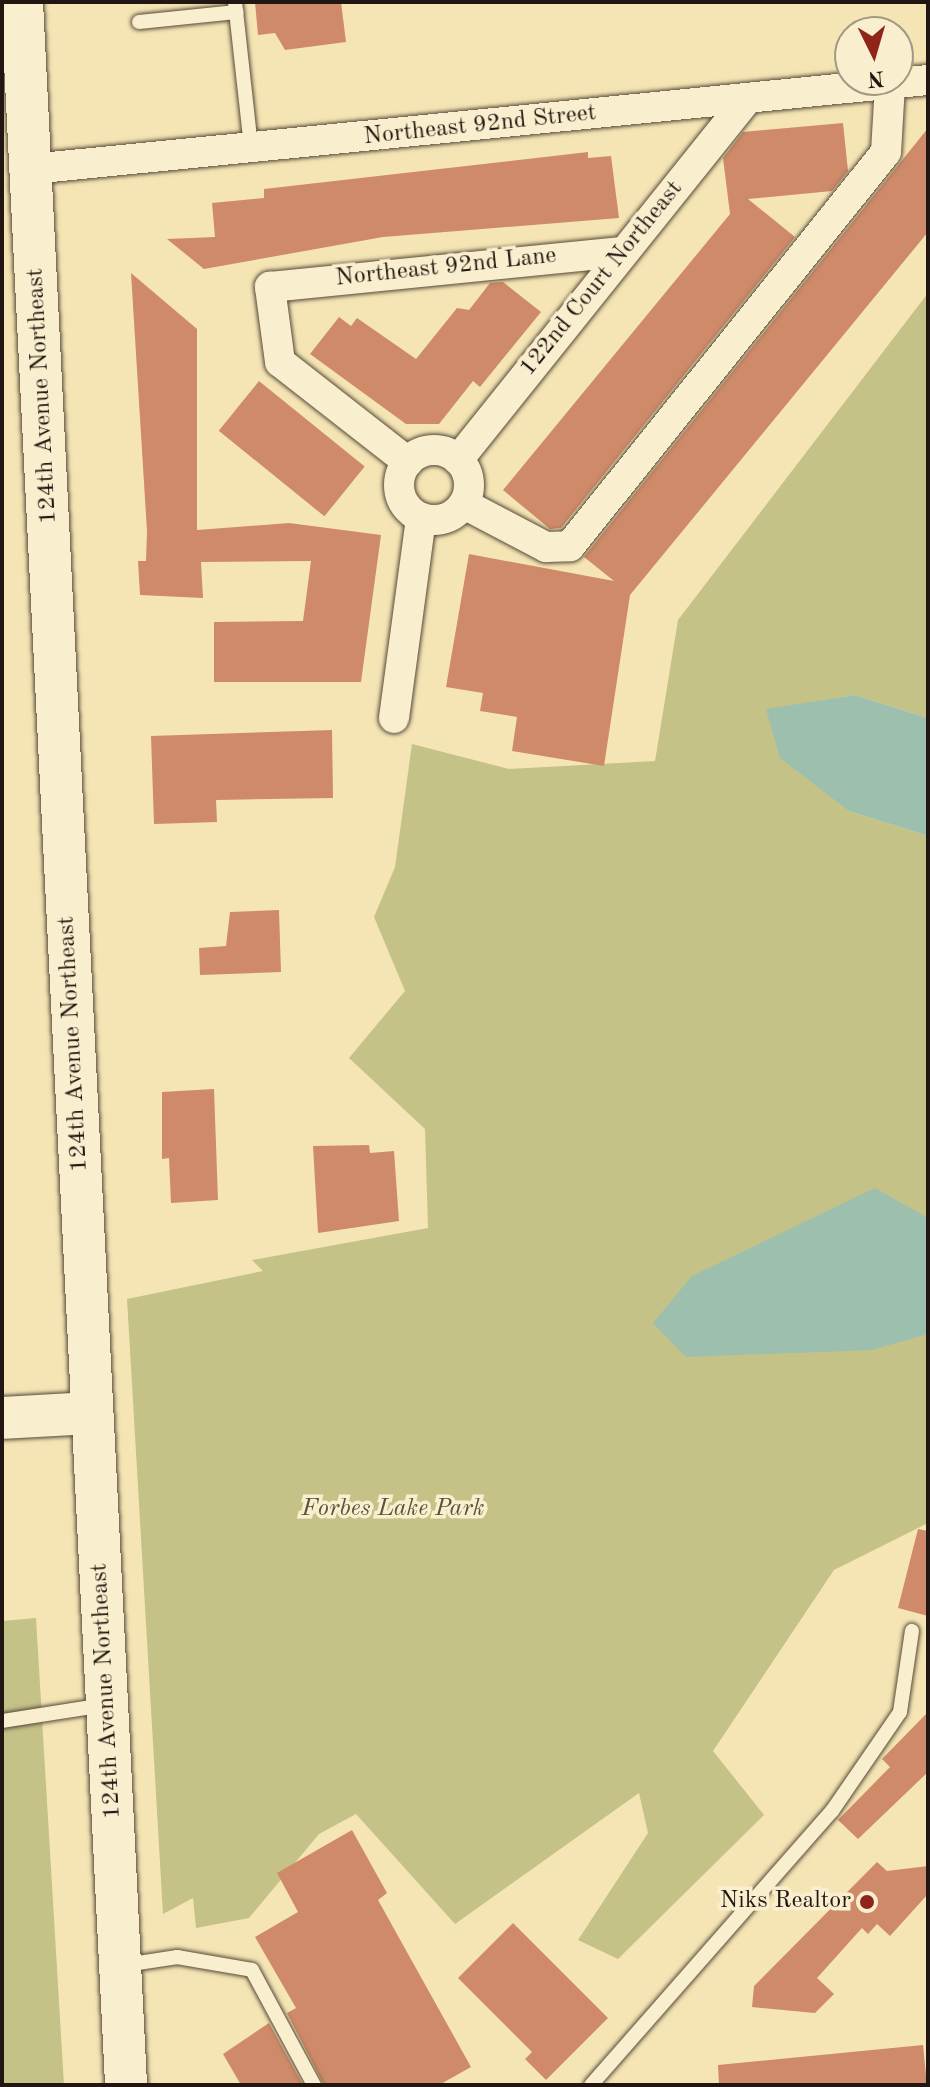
<!DOCTYPE html>
<style>
body{margin:0}
#map{position:relative;width:930px;height:2087px;overflow:hidden;background:#f6e5b4;font-family:"Old Standard TT",serif}
div>[style]{position:absolute}
.green>*{inset:0;background:#c4c287}
.water>*{inset:0;background:#9dbfae}
.building>*{inset:0;background:#ce8a69;transform-origin:0 0}
.roads{filter:drop-shadow(0 0 2px #564a3a) drop-shadow(0 0 2px #564a3a)}
.lane>*{height:14px;margin:-7px;padding:0 7px;transform-origin:7px;border-radius:7px;background:#f9eece}
.street>*{height:30px;margin:-15px;padding:0 15px;transform-origin:15px;border-radius:15px;background:#f9eece}
.street>.ring{margin:-15px;padding:0;box-sizing:content-box;background:none;border:30px solid #f9eece;border-radius:50%}
.secondary>*{height:42px;margin:-21px;padding:0 21px;transform-origin:21px;border-radius:21px;background:#f9eece}
.dots>*{width:22px;height:22px;translate:-50% -50%;box-sizing:border-box;border:4px solid #f9eece;border-radius:50%}
span{translate:-50% -50%;white-space:nowrap;text-align:center;line-height:1.15;-webkit-text-stroke:7px #f9eece;paint-order:stroke}
.street-label{font-size:24px;color:#211611}
.park-label{font-size:24px;color:#5a523a;font-style:italic}
.poi-label{font-size:24px;color:#211611}
.right{translate:-100% -50%;text-align:right}
.frame{position:absolute;inset:0;border:4px solid #211611;pointer-events:none}
.north{position:absolute;left:834px;top:16px;width:80px;height:80px;box-sizing:border-box;background:#f9eece;border:2px solid #a39882;border-radius:50%;rotate:175deg;font-size:22px;font-weight:700;line-height:32px;text-align:center;color:#211611}
.north::after{content:'';display:block;margin:auto;width:28px;height:36px;background:#8f2418;clip-path:polygon(50% 0,100% 100%,50% 72%,0 100%)}
</style>
<div id="map">
<div class="green">
<i style="clip-path:polygon(928px 293px,928px 718px,855px 695px,766px 710px,849px 811px,928px 836px,928px 1523px,834px 1570px,713px 1751px,764px 1815px,618px 1959px,578px 1940px,648px 1833px,639px 1793px,455px 1924px,356px 1814px,319px 1834px,249px 1918px,196px 1928px,193px 1898px,163px 1914px,127px 1299px,263px 1271px,252px 1260px,428px 1228px,425px 1129px,349px 1058px,405px 991px,374px 917px,395px 867px,412px 744px,509px 769px,655px 761px,678px 620px)"></i>
<i style="clip-path:polygon(36px 1618px,64px 2085px,2px 2085px,2px 1621px)"></i>
</div>
<div class="water">
<i style="clip-path:polygon(855px 695px,928px 718px,928px 836px,849px 811px,780px 758px,766px 709px)"></i>
<i style="clip-path:polygon(875px 1188px,928px 1218px,928px 1334px,872px 1350px,686px 1357px,653px 1323px,692px 1276px)"></i>
</div>
<div class="building">
<i style="clip-path:polygon(255px 2px,341px 2px,346px 42px,285px 50px,275px 33px,258px 35px)"></i>
<i style="clip-path:polygon(843px 123px,848px 171px,832px 191px,748px 199px,795px 237px,561px 528px,550px 529px,503px 490px,730px 214px,723px 158px,743px 132px)"></i>
<i style="clip-path:polygon(928px 128px,928px 232px,630px 595px,604px 766px,512px 751px,517px 717px,480px 711px,483px 693px,446px 687px,469px 554px,614px 581px,584px 557px)"></i>
<i style="clip-path:polygon(588px 152px,588px 158px,611px 156px,619px 218px,383px 237px,204px 269px,167px 239px,215px 237px,212px 203px,264px 198px,264px 189px)"></i>
<i style="clip-path:polygon(131px 273px,197px 329px,197px 530px,289px 523px,381px 535px,361px 682px,214px 682px,214px 622px,303px 621px,311px 561px,201px 562px,203px 598px,140px 595px,138px 561px,146px 561px,147px 531px)"></i>
<i style="clip-path:polygon(503px 282px,541px 312px,480px 387px,473px 381px,439px 424px,406px 424px,310px 354px,339px 317px,351px 326px,357px 318px,416px 359px,457px 308px,469px 310px,490px 283px)"></i>
<i style="left:259px;top:381px;width:136px;height:64px;rotate:39deg"></i>
<i style="clip-path:polygon(332px 730px,333px 798px,216px 800px,217px 822px,154px 824px,151px 736px)"></i>
<i style="clip-path:polygon(279px 910px,281px 972px,200px 975px,199px 948px,226px 946px,230px 912px)"></i>
<i style="clip-path:polygon(214px 1089px,218px 1200px,171px 1203px,169px 1158px,162px 1159px,162px 1092px)"></i>
<i style="clip-path:polygon(369px 1145px,370px 1153px,394px 1151px,399px 1221px,318px 1233px,313px 1146px)"></i>
<i style="clip-path:polygon(918px 1529px,928px 1531px,928px 1616px,898px 1608px)"></i>
<i style="clip-path:polygon(928px 1712px,928px 1772px,858px 1839px,838px 1820px,890px 1767px,882px 1759px)"></i>
<i style="clip-path:polygon(352px 1830px,387px 1893px,378px 1900px,471px 2067px,439px 2085px,324px 2085px,287px 2013px,296px 2008px,255px 1937px,298px 1912px,277px 1873px)"></i>
<i style="clip-path:polygon(877px 1862px,887px 1871px,928px 1866px,928px 1894px,890px 1936px,877px 1924px,868px 1934px,862px 1928px,817px 1978px,834px 1994px,815px 2013px,752px 2007px,754px 1986px)"></i>
<i style="clip-path:polygon(513px 1923px,608px 2018px,546px 2080px,525px 2059px,532px 2052px,458px 1978px)"></i>
<i style="clip-path:polygon(269px 2023px,303px 2085px,241px 2085px,223px 2054px)"></i>
<i style="clip-path:polygon(923px 2045px,927px 2085px,719px 2085px,718px 2065px)"></i>
</div>
<div class="roads">
<div class="lane">
<i style="left:235px;top:2px;width:147px;rotate:83.7deg"></i>
<i style="left:139px;top:22px;width:98px;rotate:-5.9deg"></i>
<i style="left:2px;top:1721px;width:103px;rotate:-8.9deg"></i>
<i style="left:125px;top:1965px;width:53px;rotate:-8.7deg"></i>
<i style="left:177px;top:1957px;width:76px;rotate:9.8deg"></i>
<i style="left:252px;top:1970px;width:131px;rotate:61.7deg"></i>
<i style="left:591px;top:2085px;width:365px;rotate:-48.7deg"></i>
<i style="left:832px;top:1811px;width:120px;rotate:-55.5deg"></i>
<i style="left:900px;top:1712px;width:82px;rotate:-81.6deg"></i>
</div>
<div class="street">
<i style="left:31px;top:169px;width:901px;rotate:-5.67deg"></i>
<i class="ring" style="left:399px;top:450px;width:40px;height:40px"></i>
<i style="left:458px;top:460px;width:462px;rotate:-51.3deg"></i>
<i style="left:408px;top:462px;width:162px;rotate:-142deg"></i>
<i style="left:280px;top:362px;width:76px;rotate:-97.6deg"></i>
<i style="left:270px;top:287px;width:354px;rotate:-5.7deg"></i>
<i style="left:464px;top:504px;width:93px;rotate:27.7deg"></i>
<i style="left:546px;top:547px;width:24px;rotate:-2deg"></i>
<i style="left:570px;top:546px;width:505px;rotate:-51.27deg"></i>
<i style="left:886px;top:152px;width:68px;rotate:-86.6deg"></i>
<i style="left:394px;top:718px;width:202px;rotate:-82.3deg"></i>
</div>
<div class="secondary">
<i style="left:22px;top:2px;width:2086px;rotate:87.14deg"></i>
<i style="left:2px;top:1418px;width:90px;rotate:-3.2deg"></i>
</div>
</div>
<div class="dots">
<i style="left:867px;top:1902px;background:#8f2418"></i>
</div>
<div class="street-label">
<span style="left:480px;top:126px;rotate:-6deg">Northeast 92nd Street</span>
<span style="left:446px;top:268px;rotate:-6deg">Northeast 92nd Lane</span>
<span style="left:602px;top:279px;rotate:-51deg">122nd Court Northeast</span>
<span style="left:43px;top:396px;rotate:-93deg">124th Avenue Northeast</span>
<span style="left:74px;top:1044px;rotate:-93deg">124th Avenue Northeast</span>
<span style="left:107px;top:1691px;rotate:-93deg">124th Avenue Northeast</span>
</div>
<div class="park-label">
<span style="left:393px;top:1510px">Forbes Lake Park</span>
</div>
<div class="poi-label">
<span class="right" style="left:851px;top:1902px">Niks Realtor</span>
</div>
<div class="frame"></div>
<div class="north">N</div>
</div>
